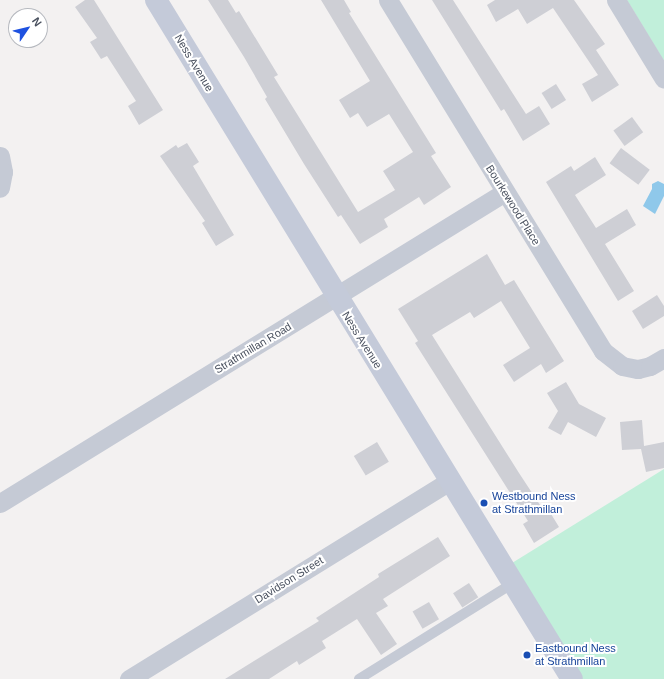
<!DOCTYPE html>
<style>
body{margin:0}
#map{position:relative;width:664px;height:679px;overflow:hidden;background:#f3f1f1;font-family:Helvetica,sans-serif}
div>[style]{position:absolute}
.green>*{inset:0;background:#c1efda}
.water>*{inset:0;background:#8fc8ea}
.building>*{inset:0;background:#cecfd5;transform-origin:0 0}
.lane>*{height:10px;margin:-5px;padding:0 5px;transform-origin:5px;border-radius:5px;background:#c5cad5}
.street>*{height:19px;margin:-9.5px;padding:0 9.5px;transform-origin:9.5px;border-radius:9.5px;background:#c5cad5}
.secondary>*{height:22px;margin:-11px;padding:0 11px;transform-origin:11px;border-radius:11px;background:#c4cad9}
.dots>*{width:11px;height:11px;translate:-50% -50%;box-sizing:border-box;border:2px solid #fff;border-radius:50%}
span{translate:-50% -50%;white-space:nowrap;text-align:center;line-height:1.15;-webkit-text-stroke:4px #fff;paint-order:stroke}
.street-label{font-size:11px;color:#49505e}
.transit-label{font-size:11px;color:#164399}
.left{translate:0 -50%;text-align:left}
.north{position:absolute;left:8px;top:8px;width:40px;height:40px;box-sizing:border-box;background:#fff;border:1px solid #b6b9bf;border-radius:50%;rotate:55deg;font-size:11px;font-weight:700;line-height:16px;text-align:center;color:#49505e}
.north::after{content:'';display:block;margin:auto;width:14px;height:18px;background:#1e51e0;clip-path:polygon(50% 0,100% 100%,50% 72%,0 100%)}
</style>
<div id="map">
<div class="green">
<i style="clip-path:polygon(627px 0,664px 0,664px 61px)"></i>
<i style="clip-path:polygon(664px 469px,664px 679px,573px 679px,504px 568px)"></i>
</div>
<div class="water">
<i style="clip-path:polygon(658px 181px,664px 184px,664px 196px,655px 214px,643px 206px,652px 189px,652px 184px)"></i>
</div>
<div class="building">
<i style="clip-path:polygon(85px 0,94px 0,163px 110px,139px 125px,128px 106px,136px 101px,107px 56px,101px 59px,90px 42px,97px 38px,75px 7px)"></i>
<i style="clip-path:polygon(208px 0,228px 0,236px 13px,239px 11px,278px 75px,274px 77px,358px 212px,395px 190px,383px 171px,413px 152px,389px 114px,367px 127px,358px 113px,350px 118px,339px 100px,370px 81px,321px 0,344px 0,351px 12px,349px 13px,436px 153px,431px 156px,451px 187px,424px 205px,419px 197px,384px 219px,388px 227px,360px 244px,341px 215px,338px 217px,304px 164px,265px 99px,267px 97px,244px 57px)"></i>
<i style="clip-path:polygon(432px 0,453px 0,526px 114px,539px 106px,550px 124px,523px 141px,504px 109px,501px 111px)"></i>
<i style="clip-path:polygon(495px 0,574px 0,605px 44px,596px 50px,619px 85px,592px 102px,582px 84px,598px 75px,553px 8px,527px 24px,518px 9px,496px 22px,487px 5px)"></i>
<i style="left:556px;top:84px;width:19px;height:17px;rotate:58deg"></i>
<i style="left:632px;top:117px;width:19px;height:23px;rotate:54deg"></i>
<i style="clip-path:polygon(187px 143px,199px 162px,193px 166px,234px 235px,216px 246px,202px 223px,205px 221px,160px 156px,176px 145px,178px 148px)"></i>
<i style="left:621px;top:148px;width:36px;height:19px;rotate:37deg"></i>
<i style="clip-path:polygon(595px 157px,606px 175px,575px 195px,596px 228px,627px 209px,636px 225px,605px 244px,634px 291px,618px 301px,546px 182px,571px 166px,574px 171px)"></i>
<i style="clip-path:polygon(487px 254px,505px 285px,514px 280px,564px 361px,546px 373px,541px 364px,514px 382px,503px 365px,530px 348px,501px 301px,474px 318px,470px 312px,432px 335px,519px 473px,544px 511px,548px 509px,559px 527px,534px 543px,523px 524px,528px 521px,415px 343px,418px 341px,398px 309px)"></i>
<i style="clip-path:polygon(657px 295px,664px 306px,664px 316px,643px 329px,632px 311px)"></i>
<i style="clip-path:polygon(566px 382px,579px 404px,606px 418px,596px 437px,568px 422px,561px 435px,548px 428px,558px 411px,547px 393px)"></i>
<i style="clip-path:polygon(642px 420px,644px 446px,664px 442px,664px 468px,646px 472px,641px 449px,622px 450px,620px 422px)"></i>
<i style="left:377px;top:442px;width:23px;height:27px;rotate:59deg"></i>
<i style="clip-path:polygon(438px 537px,450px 556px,383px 599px,388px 606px,376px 613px,397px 644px,381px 655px,357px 619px,322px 641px,326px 648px,299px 665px,297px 661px,269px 679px,225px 679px,319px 621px,316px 618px,379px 577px,378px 574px)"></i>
<i style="left:469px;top:583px;width:17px;height:19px;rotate:57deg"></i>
<i style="left:429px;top:602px;width:20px;height:19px;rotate:60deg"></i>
</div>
<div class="lane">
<i style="left:359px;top:679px;width:181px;rotate:-31.9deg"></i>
</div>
<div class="street">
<i style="left:388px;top:0;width:412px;rotate:58.5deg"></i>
<i style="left:603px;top:351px;width:24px;rotate:38deg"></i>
<i style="left:622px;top:366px;width:16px;rotate:11deg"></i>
<i style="left:638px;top:369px;width:12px;rotate:-14deg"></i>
<i style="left:650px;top:366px;width:16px;rotate:-30deg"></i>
<i style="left:616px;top:0;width:92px;rotate:58.7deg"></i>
<i style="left:0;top:156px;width:16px;rotate:79deg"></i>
<i style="left:3px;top:172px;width:16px;rotate:101deg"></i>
<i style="left:0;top:503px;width:593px;rotate:-31.63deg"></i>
<i style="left:129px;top:679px;width:376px;rotate:-31.7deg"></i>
</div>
<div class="secondary">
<i style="left:156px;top:0;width:796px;rotate:58.51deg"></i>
</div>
<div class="dots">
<i style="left:484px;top:503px;background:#1a4fb4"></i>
<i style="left:527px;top:655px;background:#1a4fb4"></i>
</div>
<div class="street-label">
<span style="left:194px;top:63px;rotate:59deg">Ness Avenue</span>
<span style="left:513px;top:205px;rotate:58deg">Bourkewood Place</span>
<span style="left:362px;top:340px;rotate:58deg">Ness Avenue</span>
<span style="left:253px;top:348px;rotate:-31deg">Strathmillan Road</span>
<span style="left:289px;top:580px;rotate:-32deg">Davidson Street</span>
</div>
<div class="transit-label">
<span class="left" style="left:492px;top:503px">Westbound Ness<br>at Strathmillan</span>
<span class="left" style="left:535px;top:655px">Eastbound Ness<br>at Strathmillan</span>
</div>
<div class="north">N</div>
</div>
